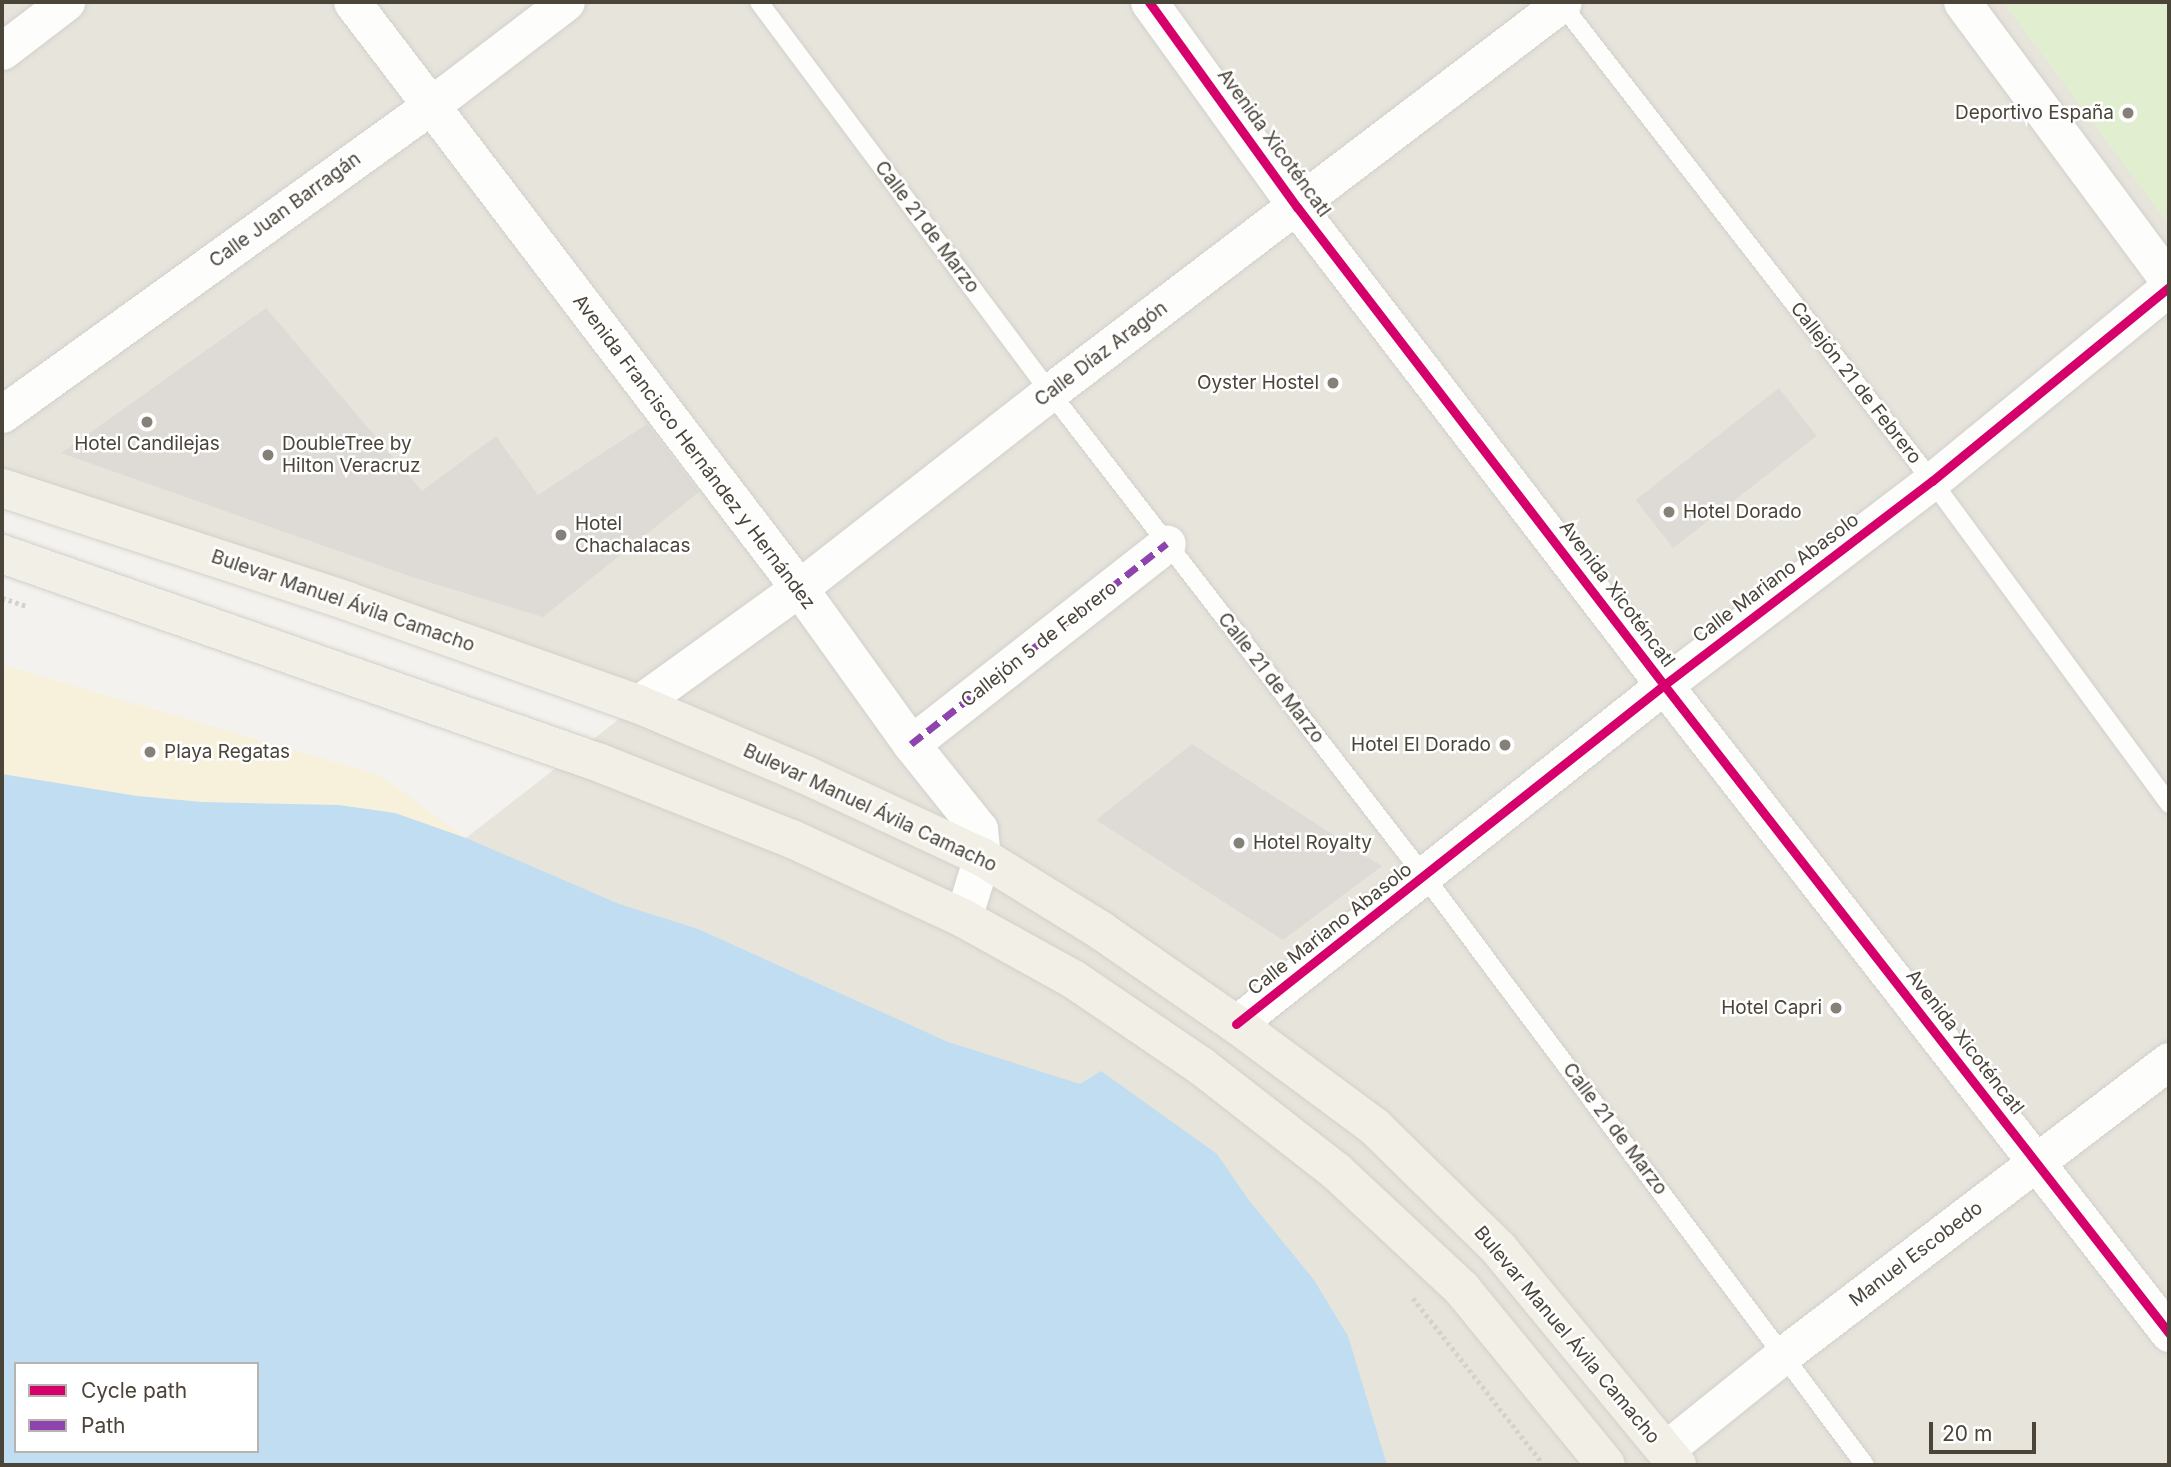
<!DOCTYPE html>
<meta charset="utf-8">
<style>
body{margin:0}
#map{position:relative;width:2171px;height:1467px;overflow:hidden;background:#f4f2ee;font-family:Inter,sans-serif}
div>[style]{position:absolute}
.residential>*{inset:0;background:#e7e4dc}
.green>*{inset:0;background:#e1eecf}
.sand>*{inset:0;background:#f7f0da}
.water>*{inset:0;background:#c0ddf1}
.building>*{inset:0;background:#dedbd6;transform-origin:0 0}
.path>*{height:4.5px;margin-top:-2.25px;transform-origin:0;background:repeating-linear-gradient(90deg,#d3d2cc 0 3.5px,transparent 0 7px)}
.roads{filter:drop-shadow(0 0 2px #d2d0cb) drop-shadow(0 0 2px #d2d0cb)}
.service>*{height:18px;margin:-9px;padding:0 9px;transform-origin:9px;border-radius:9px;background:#fdfdfc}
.minor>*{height:37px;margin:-18.5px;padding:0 18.5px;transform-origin:18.5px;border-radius:18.5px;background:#fdfdfc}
.primary>*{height:38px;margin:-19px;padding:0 19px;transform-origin:19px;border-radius:19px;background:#f2efe6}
.quiet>*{height:7px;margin-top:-3.5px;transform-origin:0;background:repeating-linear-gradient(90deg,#8e44ad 0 14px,transparent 0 21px)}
.cycleway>*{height:9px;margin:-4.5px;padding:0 4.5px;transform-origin:4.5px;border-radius:4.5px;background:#d6006c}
.dots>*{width:19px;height:19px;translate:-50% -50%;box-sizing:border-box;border:4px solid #fff;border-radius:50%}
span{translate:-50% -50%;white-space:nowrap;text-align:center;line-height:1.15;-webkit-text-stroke:5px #fff;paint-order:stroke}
.poi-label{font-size:19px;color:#4b4439}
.right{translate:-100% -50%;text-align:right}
.left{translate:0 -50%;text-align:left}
.street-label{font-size:19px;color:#4b4439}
.frame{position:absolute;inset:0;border:4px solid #4b4439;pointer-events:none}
.legend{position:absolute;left:14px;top:1362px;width:245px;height:91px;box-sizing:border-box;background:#fff;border:2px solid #b7b4b0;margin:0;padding:9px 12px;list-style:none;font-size:21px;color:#4b4439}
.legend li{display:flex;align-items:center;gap:14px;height:35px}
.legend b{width:35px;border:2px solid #b7b4b0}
.scale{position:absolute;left:1929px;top:1422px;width:107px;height:32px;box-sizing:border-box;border:4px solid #4b4439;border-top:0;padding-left:9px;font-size:21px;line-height:24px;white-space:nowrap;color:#4b4439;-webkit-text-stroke:5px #fff;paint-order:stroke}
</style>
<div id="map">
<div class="residential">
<i style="clip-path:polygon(2px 2px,2169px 2px,2169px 1465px,1048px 1465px,466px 838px,646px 698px,2px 468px)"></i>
</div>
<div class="green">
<i style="clip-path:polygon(2003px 2px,2169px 2px,2169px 225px)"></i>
</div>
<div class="sand">
<i style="clip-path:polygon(2px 665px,379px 775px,466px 838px,395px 813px,339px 805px,202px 802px,137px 796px,2px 774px)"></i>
</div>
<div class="water">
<i style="clip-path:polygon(evenodd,2px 774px,137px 796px,202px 802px,339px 805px,395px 813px,466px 838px,619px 904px,698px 929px,948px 1042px,1080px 1084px,1101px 1071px,1217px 1154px,1248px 1199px,1314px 1280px,1348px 1336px,1387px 1465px,2px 1465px,2px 774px,16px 1364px,257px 1364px,257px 1451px,16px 1451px,16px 1364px)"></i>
</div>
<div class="building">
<i style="clip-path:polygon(266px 308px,422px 491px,496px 436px,538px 495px,647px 424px,699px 492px,543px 617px,412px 577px,61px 453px)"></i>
<i style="left:1779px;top:388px;width:61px;height:182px;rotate:52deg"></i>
<i style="clip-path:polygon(1192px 744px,1382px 866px,1283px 940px,1096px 820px)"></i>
</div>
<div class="path">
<i style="left:2px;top:598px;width:26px;rotate:18deg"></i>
<i style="left:1413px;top:1298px;width:212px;rotate:51.9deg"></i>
</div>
<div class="roads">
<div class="service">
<i style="left:759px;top:2px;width:487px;rotate:53.3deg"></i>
<i style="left:1050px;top:392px;width:613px;rotate:52.29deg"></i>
<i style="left:1425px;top:877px;width:734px;rotate:53.19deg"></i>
<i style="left:1560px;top:2px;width:606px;rotate:52.17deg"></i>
<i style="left:1932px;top:481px;width:401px;rotate:53.7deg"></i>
</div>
<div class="minor">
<i style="left:352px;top:2px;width:737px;rotate:52.66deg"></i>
<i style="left:799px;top:588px;width:192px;rotate:54.3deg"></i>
<i style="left:911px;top:744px;width:109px;rotate:51.3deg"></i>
<i style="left:979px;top:829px;width:28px;rotate:84deg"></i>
<i style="left:982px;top:857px;width:64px;rotate:107.3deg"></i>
<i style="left:1149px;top:2px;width:253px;rotate:54.2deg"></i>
<i style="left:1297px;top:207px;width:603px;rotate:52.48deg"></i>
<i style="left:1664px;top:685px;width:822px;rotate:52.07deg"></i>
<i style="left:1962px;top:2px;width:347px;rotate:53.4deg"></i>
<i style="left:2px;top:51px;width:81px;rotate:-37.4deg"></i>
<i style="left:2px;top:414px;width:527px;rotate:-35.74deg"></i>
<i style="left:430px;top:106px;width:171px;rotate:-37.4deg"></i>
<i style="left:638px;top:704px;width:198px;rotate:-35.8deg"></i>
<i style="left:799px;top:588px;width:318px;rotate:-38deg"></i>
<i style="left:1050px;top:392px;width:644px;rotate:-37.24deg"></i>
<i style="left:911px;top:744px;width:325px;rotate:-38.1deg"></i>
<i style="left:1236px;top:1024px;width:546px;rotate:-38.38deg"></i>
<i style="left:1664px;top:685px;width:337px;rotate:-37.3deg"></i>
<i style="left:1932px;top:481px;width:306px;rotate:-39.3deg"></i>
<i style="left:1665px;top:1450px;width:151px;rotate:-38.8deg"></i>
<i style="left:1783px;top:1355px;width:485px;rotate:-37.3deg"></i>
</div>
<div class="primary">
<i style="left:2px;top:488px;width:363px;rotate:18.1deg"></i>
<i style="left:347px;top:601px;width:309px;rotate:19.5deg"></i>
<i style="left:638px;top:704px;width:182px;rotate:22.9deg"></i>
<i style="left:806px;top:775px;width:194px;rotate:25deg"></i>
<i style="left:982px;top:857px;width:139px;rotate:31.7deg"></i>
<i style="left:1100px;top:930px;width:165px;rotate:34.7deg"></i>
<i style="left:1236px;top:1024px;width:173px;rotate:36.5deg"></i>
<i style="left:1375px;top:1127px;width:174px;rotate:44.5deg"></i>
<i style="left:1499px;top:1249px;width:280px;rotate:50.5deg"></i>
<i style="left:2px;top:554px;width:633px;rotate:19.26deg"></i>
<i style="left:600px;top:763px;width:206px;rotate:21.6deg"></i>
<i style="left:792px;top:839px;width:188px;rotate:24.8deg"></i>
<i style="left:963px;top:918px;width:126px;rotate:29deg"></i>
<i style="left:1073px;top:979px;width:155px;rotate:34.2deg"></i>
<i style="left:1201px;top:1066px;width:171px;rotate:37.9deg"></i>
<i style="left:1336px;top:1171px;width:173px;rotate:43.1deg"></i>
<i style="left:1462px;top:1289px;width:227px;rotate:50.7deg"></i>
</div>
</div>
<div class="quiet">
<i style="left:911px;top:744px;width:325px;rotate:-38.1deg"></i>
</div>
<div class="cycleway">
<i style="left:1149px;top:2px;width:253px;rotate:54.2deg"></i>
<i style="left:1297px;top:207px;width:603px;rotate:52.48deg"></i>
<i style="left:1664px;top:685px;width:822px;rotate:52.07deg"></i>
<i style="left:1236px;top:1024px;width:546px;rotate:-38.38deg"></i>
<i style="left:1664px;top:685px;width:337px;rotate:-37.3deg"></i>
<i style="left:1932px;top:481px;width:306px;rotate:-39.3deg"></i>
</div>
<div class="dots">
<i style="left:2128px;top:113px;background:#868178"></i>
<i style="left:1333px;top:383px;background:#868178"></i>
<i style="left:147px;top:422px;background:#868178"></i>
<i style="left:268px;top:455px;background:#868178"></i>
<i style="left:1669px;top:512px;background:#868178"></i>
<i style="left:561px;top:535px;background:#868178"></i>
<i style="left:1505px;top:745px;background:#868178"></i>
<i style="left:150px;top:752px;background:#868178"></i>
<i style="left:1239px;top:843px;background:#868178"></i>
<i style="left:1836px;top:1008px;background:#868178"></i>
</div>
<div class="poi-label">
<span class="right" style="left:2114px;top:113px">Deportivo España</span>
<span class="right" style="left:1319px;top:383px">Oyster Hostel</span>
<span style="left:147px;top:444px">Hotel Candilejas</span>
<span class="left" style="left:282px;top:455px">DoubleTree by<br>Hilton Veracruz</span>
<span class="left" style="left:1683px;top:512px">Hotel Dorado</span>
<span class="left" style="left:575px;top:535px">Hotel<br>Chachalacas</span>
<span class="right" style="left:1491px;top:745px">Hotel El Dorado</span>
<span class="left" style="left:164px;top:752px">Playa Regatas</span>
<span class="left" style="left:1253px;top:843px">Hotel Royalty</span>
<span class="right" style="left:1822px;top:1008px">Hotel Capri</span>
</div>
<div class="street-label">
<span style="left:1274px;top:143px;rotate:54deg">Avenida Xicoténcatl</span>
<span style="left:285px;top:210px;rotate:-36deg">Calle Juan Barragán</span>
<span style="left:927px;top:227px;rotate:53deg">Calle 21 de Marzo</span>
<span style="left:1101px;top:354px;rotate:-37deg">Calle Díaz Aragón</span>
<span style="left:1856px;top:383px;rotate:52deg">Callejón 21 de Febrero</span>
<span style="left:694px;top:452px;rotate:53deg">Avenida Francisco Hernández y Hernández</span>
<span style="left:1776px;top:578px;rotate:-37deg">Calle Mariano Abasolo</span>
<span style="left:1617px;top:594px;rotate:53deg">Avenida Xicoténcatl</span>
<span style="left:343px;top:601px;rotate:19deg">Bulevar Manuel Ávila Camacho</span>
<span style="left:1039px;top:644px;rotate:-38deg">Callejón 5 de Febrero</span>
<span style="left:1271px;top:678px;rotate:52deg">Calle 21 de Marzo</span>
<span style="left:870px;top:808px;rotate:25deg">Bulevar Manuel Ávila Camacho</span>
<span style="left:1330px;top:929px;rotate:-38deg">Calle Mariano Abasolo</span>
<span style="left:1965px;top:1042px;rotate:52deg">Avenida Xicoténcatl</span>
<span style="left:1615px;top:1129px;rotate:53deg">Calle 21 de Marzo</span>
<span style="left:1916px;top:1254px;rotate:-37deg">Manuel Escobedo</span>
<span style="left:1567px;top:1335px;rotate:50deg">Bulevar Manuel Ávila Camacho</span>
</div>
<div class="frame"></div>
<ul class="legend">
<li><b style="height:9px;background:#d6006c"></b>Cycle path</li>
<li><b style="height:9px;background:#8e44ad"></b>Path</li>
</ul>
<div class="scale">20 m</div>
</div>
